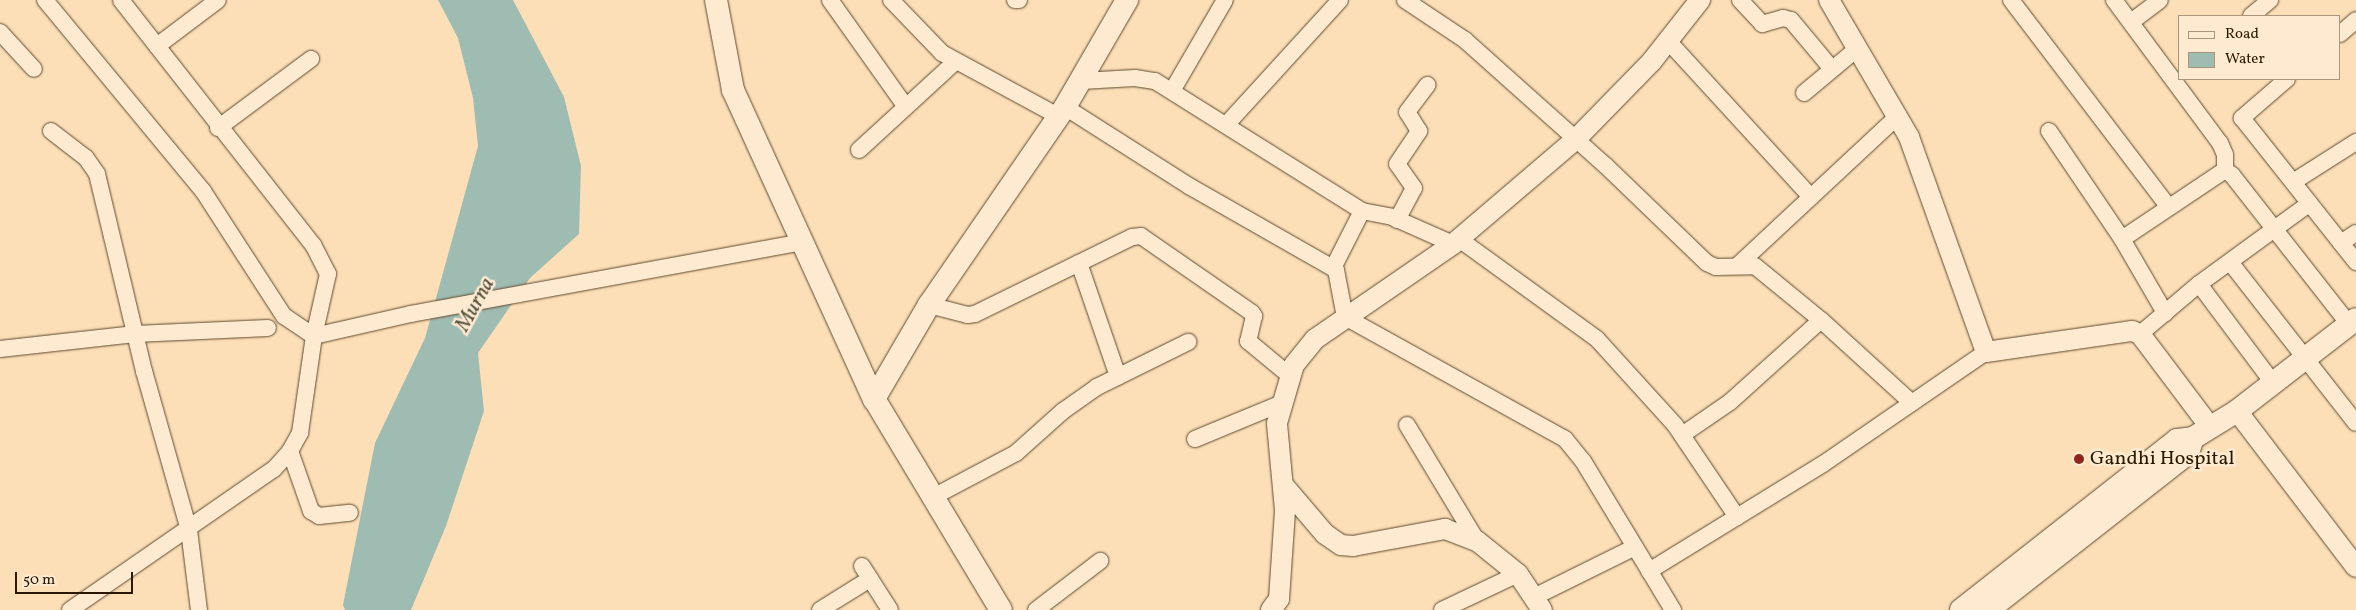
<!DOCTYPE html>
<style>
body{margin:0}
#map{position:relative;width:2356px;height:610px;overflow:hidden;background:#fcdfb7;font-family:Vollkorn,serif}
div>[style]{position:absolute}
.water>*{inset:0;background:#9fbcb2}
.roads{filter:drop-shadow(0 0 1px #5f492e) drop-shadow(0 0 1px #5f492e)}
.minor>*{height:16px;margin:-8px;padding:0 8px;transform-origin:8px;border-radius:8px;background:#fdead0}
.tertiary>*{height:20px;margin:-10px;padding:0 10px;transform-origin:10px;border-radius:10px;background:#fdead0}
.secondary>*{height:22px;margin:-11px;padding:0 11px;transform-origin:11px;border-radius:11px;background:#fdead0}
.dots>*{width:14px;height:14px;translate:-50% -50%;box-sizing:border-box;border:2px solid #fdead0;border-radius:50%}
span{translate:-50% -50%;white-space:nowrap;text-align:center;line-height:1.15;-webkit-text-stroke:5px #fdead0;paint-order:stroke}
.poi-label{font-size:20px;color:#2b1700}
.left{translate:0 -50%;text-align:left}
.water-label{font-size:21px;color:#54513e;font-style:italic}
.legend{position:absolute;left:2178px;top:15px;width:162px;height:65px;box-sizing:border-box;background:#fdead0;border:1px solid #a9967d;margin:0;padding:6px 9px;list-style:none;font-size:15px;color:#2b1700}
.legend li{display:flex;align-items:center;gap:10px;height:25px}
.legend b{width:25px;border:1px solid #a9967d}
.scale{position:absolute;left:15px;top:572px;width:118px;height:22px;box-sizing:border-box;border:2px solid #2b1700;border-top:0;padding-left:6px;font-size:15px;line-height:18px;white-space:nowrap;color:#2b1700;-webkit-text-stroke:4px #fdead0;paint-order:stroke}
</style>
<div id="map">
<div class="water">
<i style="clip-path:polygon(438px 0,513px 0,564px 97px,581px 166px,579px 234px,530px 278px,478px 353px,484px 411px,446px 526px,411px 610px,345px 610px,343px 605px,375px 443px,425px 338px,478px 146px,473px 98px,458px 38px)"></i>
</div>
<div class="roads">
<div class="minor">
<i style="left:45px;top:0;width:248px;rotate:50.4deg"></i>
<i style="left:203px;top:191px;width:149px;rotate:57.1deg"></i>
<i style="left:284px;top:316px;width:36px;rotate:34deg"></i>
<i style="left:314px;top:336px;width:99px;rotate:-12.8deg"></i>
<i style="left:411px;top:314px;width:398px;rotate:-10.4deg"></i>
<i style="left:830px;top:0;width:131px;rotate:54.6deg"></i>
<i style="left:891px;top:0;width:74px;rotate:46.1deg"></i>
<i style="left:942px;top:53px;width:132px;rotate:28.5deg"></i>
<i style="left:1015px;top:0;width:4px"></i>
<i style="left:1405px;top:0;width:72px;rotate:33.7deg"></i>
<i style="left:1465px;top:40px;width:188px;rotate:41.8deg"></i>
<i style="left:1605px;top:165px;width:141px;rotate:43.9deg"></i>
<i style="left:1707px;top:263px;width:10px;rotate:24deg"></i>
<i style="left:1716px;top:267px;width:39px;rotate:-1deg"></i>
<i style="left:1755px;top:266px;width:85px;rotate:39.3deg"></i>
<i style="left:1821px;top:320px;width:123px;rotate:42.4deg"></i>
<i style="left:1740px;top:0;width:33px;rotate:47deg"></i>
<i style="left:1762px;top:24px;width:22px;rotate:-16deg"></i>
<i style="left:1783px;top:18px;width:8px;rotate:14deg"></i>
<i style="left:1791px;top:20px;width:64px;rotate:50.1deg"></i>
<i style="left:2011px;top:0;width:259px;rotate:52.7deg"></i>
<i style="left:2114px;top:0;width:178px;rotate:53.5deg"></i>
<i style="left:2220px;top:143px;width:13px;rotate:67deg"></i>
<i style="left:2225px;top:155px;width:15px;rotate:90deg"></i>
<i style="left:2251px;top:16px;width:25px;rotate:-40deg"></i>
<i style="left:2131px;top:22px;width:36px;rotate:-37deg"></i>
<i style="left:0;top:32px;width:50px;rotate:47.4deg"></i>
<i style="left:2340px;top:34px;width:21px;rotate:-41deg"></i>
<i style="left:1669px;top:42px;width:210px;rotate:47.5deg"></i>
<i style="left:157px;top:46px;width:76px;rotate:-37deg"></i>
<i style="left:2287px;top:79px;width:60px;rotate:139.1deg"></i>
<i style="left:2242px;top:118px;width:184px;rotate:51.6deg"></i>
<i style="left:1081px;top:81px;width:54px;rotate:-3.2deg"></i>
<i style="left:1135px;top:78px;width:20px;rotate:9deg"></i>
<i style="left:1155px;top:81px;width:244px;rotate:32.1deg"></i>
<i style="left:1362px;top:211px;width:31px;rotate:11deg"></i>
<i style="left:1392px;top:217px;width:67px;rotate:23.9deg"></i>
<i style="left:1172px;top:91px;width:105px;rotate:-59.8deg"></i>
<i style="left:1804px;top:93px;width:70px;rotate:-39.8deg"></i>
<i style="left:1065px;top:107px;width:147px;rotate:32.5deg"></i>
<i style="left:1189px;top:186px;width:169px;rotate:29.7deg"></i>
<i style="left:1336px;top:270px;width:48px;rotate:79.2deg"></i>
<i style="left:1345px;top:317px;width:252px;rotate:29deg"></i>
<i style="left:1565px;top:439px;width:28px;rotate:51deg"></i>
<i style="left:1583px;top:461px;width:100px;rotate:58.8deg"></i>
<i style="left:1226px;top:125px;width:169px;rotate:-47.6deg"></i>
<i style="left:218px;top:128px;width:116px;rotate:-36.6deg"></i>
<i style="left:51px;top:131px;width:44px;rotate:37.6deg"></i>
<i style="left:86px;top:158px;width:19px;rotate:55deg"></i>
<i style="left:97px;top:174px;width:203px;rotate:76.6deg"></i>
<i style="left:144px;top:371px;width:165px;rotate:74.2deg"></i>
<i style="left:189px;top:530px;width:81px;rotate:82.9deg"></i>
<i style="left:2049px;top:131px;width:130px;rotate:55.9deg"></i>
<i style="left:2122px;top:239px;width:86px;rotate:59.8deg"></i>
<i style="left:859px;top:150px;width:130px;rotate:-42.5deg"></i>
<i style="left:2293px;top:182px;width:75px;rotate:-32.4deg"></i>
<i style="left:1397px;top:220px;width:36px;rotate:-62deg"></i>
<i style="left:1414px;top:188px;width:29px;rotate:-125deg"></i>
<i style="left:1397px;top:164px;width:40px;rotate:-56deg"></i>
<i style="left:1419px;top:131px;width:22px;rotate:-122deg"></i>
<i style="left:1407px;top:112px;width:34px;rotate:-53deg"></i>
<i style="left:1459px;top:239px;width:170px;rotate:35.9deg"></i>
<i style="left:1597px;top:339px;width:116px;rotate:47.8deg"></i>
<i style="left:1675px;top:425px;width:111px;rotate:56deg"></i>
<i style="left:2122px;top:239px;width:124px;rotate:-33.8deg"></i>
<i style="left:2225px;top:170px;width:9px;rotate:36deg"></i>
<i style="left:2232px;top:175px;width:189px;rotate:51.9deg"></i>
<i style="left:2341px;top:243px;width:18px;rotate:-34deg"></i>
<i style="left:2230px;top:262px;width:204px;rotate:52deg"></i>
<i style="left:1079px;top:263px;width:120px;rotate:71deg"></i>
<i style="left:1737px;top:266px;width:221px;rotate:-43deg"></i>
<i style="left:1333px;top:268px;width:64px;rotate:-63deg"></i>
<i style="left:2199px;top:284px;width:124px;rotate:53.2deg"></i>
<i style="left:929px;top:305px;width:40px;rotate:14.4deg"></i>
<i style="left:968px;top:315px;width:7px;rotate:-8deg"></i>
<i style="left:975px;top:314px;width:175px;rotate:-26.1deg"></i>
<i style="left:1132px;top:237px;width:9px;rotate:-6deg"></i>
<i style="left:1141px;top:236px;width:135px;rotate:34.7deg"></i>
<i style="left:1252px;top:313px;width:4px;rotate:56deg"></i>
<i style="left:1254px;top:316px;width:26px;rotate:103deg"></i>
<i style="left:1248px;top:341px;width:53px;rotate:39.7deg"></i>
<i style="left:2140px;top:334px;width:77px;rotate:-40.3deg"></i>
<i style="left:2199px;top:284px;width:137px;rotate:-36.1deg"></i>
<i style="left:0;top:349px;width:136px;rotate:-6.3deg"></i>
<i style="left:135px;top:334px;width:133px;rotate:-2.6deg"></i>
<i style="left:1407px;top:425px;width:135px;rotate:58.9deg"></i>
<i style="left:1682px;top:435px;width:58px;rotate:-34.5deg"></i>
<i style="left:1730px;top:402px;width:122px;rotate:-42deg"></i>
<i style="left:1195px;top:439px;width:92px;rotate:-22.4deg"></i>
<i style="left:290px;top:451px;width:64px;rotate:70.7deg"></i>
<i style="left:311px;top:511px;width:9px;rotate:32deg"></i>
<i style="left:319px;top:516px;width:31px;rotate:-6deg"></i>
<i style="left:933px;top:497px;width:94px;rotate:-27.9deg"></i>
<i style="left:1016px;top:453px;width:63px;rotate:-41.8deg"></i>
<i style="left:1063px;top:411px;width:42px;rotate:-35.2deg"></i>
<i style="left:1097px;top:387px;width:102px;rotate:-26.3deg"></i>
<i style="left:862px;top:566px;width:52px;rotate:57.5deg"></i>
<i style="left:1649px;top:571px;width:204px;rotate:-31.6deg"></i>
<i style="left:1823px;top:464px;width:198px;rotate:-34.5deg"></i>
<i style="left:1536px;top:596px;width:110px;rotate:-26.3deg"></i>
<i style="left:1635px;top:547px;width:74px;rotate:58.9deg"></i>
<i style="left:70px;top:610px;width:248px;rotate:-34.7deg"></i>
<i style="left:274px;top:469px;width:24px;rotate:-48deg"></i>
<i style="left:290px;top:451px;width:21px;rotate:-61deg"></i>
<i style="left:300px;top:433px;width:98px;rotate:-81.8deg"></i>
<i style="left:314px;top:336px;width:64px;rotate:-77.3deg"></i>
<i style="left:328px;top:274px;width:33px;rotate:-117deg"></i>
<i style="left:313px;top:245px;width:311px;rotate:-128.1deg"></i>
<i style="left:820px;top:610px;width:59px;rotate:-31.8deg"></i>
<i style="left:1036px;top:610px;width:81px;rotate:-37.4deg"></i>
<i style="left:1442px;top:610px;width:84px;rotate:-25.3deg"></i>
</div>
<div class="tertiary">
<i style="left:1829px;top:0;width:159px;rotate:59.7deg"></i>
<i style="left:1909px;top:137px;width:228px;rotate:70.3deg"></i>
<i style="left:1986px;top:352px;width:148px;rotate:-8.2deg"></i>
<i style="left:2132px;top:331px;width:9px;rotate:21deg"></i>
<i style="left:2140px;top:334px;width:116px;rotate:53deg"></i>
<i style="left:2237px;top:411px;width:196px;rotate:52.7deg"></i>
<i style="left:1284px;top:486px;width:63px;rotate:49.5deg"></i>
<i style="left:1325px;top:534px;width:19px;rotate:35deg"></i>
<i style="left:1341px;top:545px;width:12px;rotate:5deg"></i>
<i style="left:1353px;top:546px;width:94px;rotate:-10.5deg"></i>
<i style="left:1445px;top:529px;width:34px;rotate:21deg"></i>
<i style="left:1477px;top:541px;width:53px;rotate:38.8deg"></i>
<i style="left:1518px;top:574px;width:43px;rotate:56.3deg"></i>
<i style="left:1271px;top:610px;width:14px;rotate:-54deg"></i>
<i style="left:1279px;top:599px;width:89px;rotate:-86.1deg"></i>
<i style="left:1285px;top:510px;width:87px;rotate:-95.3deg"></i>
<i style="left:1277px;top:423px;width:60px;rotate:-73.7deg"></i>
<i style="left:1294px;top:365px;width:33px;rotate:-51deg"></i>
<i style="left:1315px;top:339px;width:168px;rotate:-34.5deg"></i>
<i style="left:1453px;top:244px;width:162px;rotate:-40.5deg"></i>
<i style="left:1576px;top:139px;width:109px;rotate:-45.7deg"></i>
<i style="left:1652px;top:61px;width:78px;rotate:-51.8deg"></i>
</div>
<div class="secondary">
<i style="left:716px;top:0;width:92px;rotate:79.3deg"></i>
<i style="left:733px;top:90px;width:340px;rotate:65.5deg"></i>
<i style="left:1001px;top:610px;width:246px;rotate:-121deg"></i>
<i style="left:874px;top:399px;width:109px;rotate:-59.7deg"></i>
<i style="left:929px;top:305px;width:240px;rotate:-55.5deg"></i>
<i style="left:1065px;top:107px;width:124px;rotate:-59.9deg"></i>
<i style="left:1961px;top:610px;width:275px;rotate:-38.2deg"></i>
<i style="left:2177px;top:440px;width:16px;rotate:-7deg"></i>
<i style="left:2193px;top:438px;width:52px;rotate:-31.5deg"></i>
<i style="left:2237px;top:411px;width:150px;rotate:-37.7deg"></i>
<i style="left:1988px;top:610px;width:254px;rotate:-38.1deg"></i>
<i style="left:2188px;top:453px;width:16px;rotate:-72deg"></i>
</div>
</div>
<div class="dots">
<i style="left:2079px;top:459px;background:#8f2418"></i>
</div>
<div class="poi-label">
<span class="left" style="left:2090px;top:459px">Gandhi Hospital</span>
</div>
<div class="water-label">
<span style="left:476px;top:305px;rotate:-61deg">Murna</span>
</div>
<ul class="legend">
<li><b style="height:6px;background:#fdead0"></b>Road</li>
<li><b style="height:14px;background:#9fbcb2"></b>Water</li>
</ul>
<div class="scale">50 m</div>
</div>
